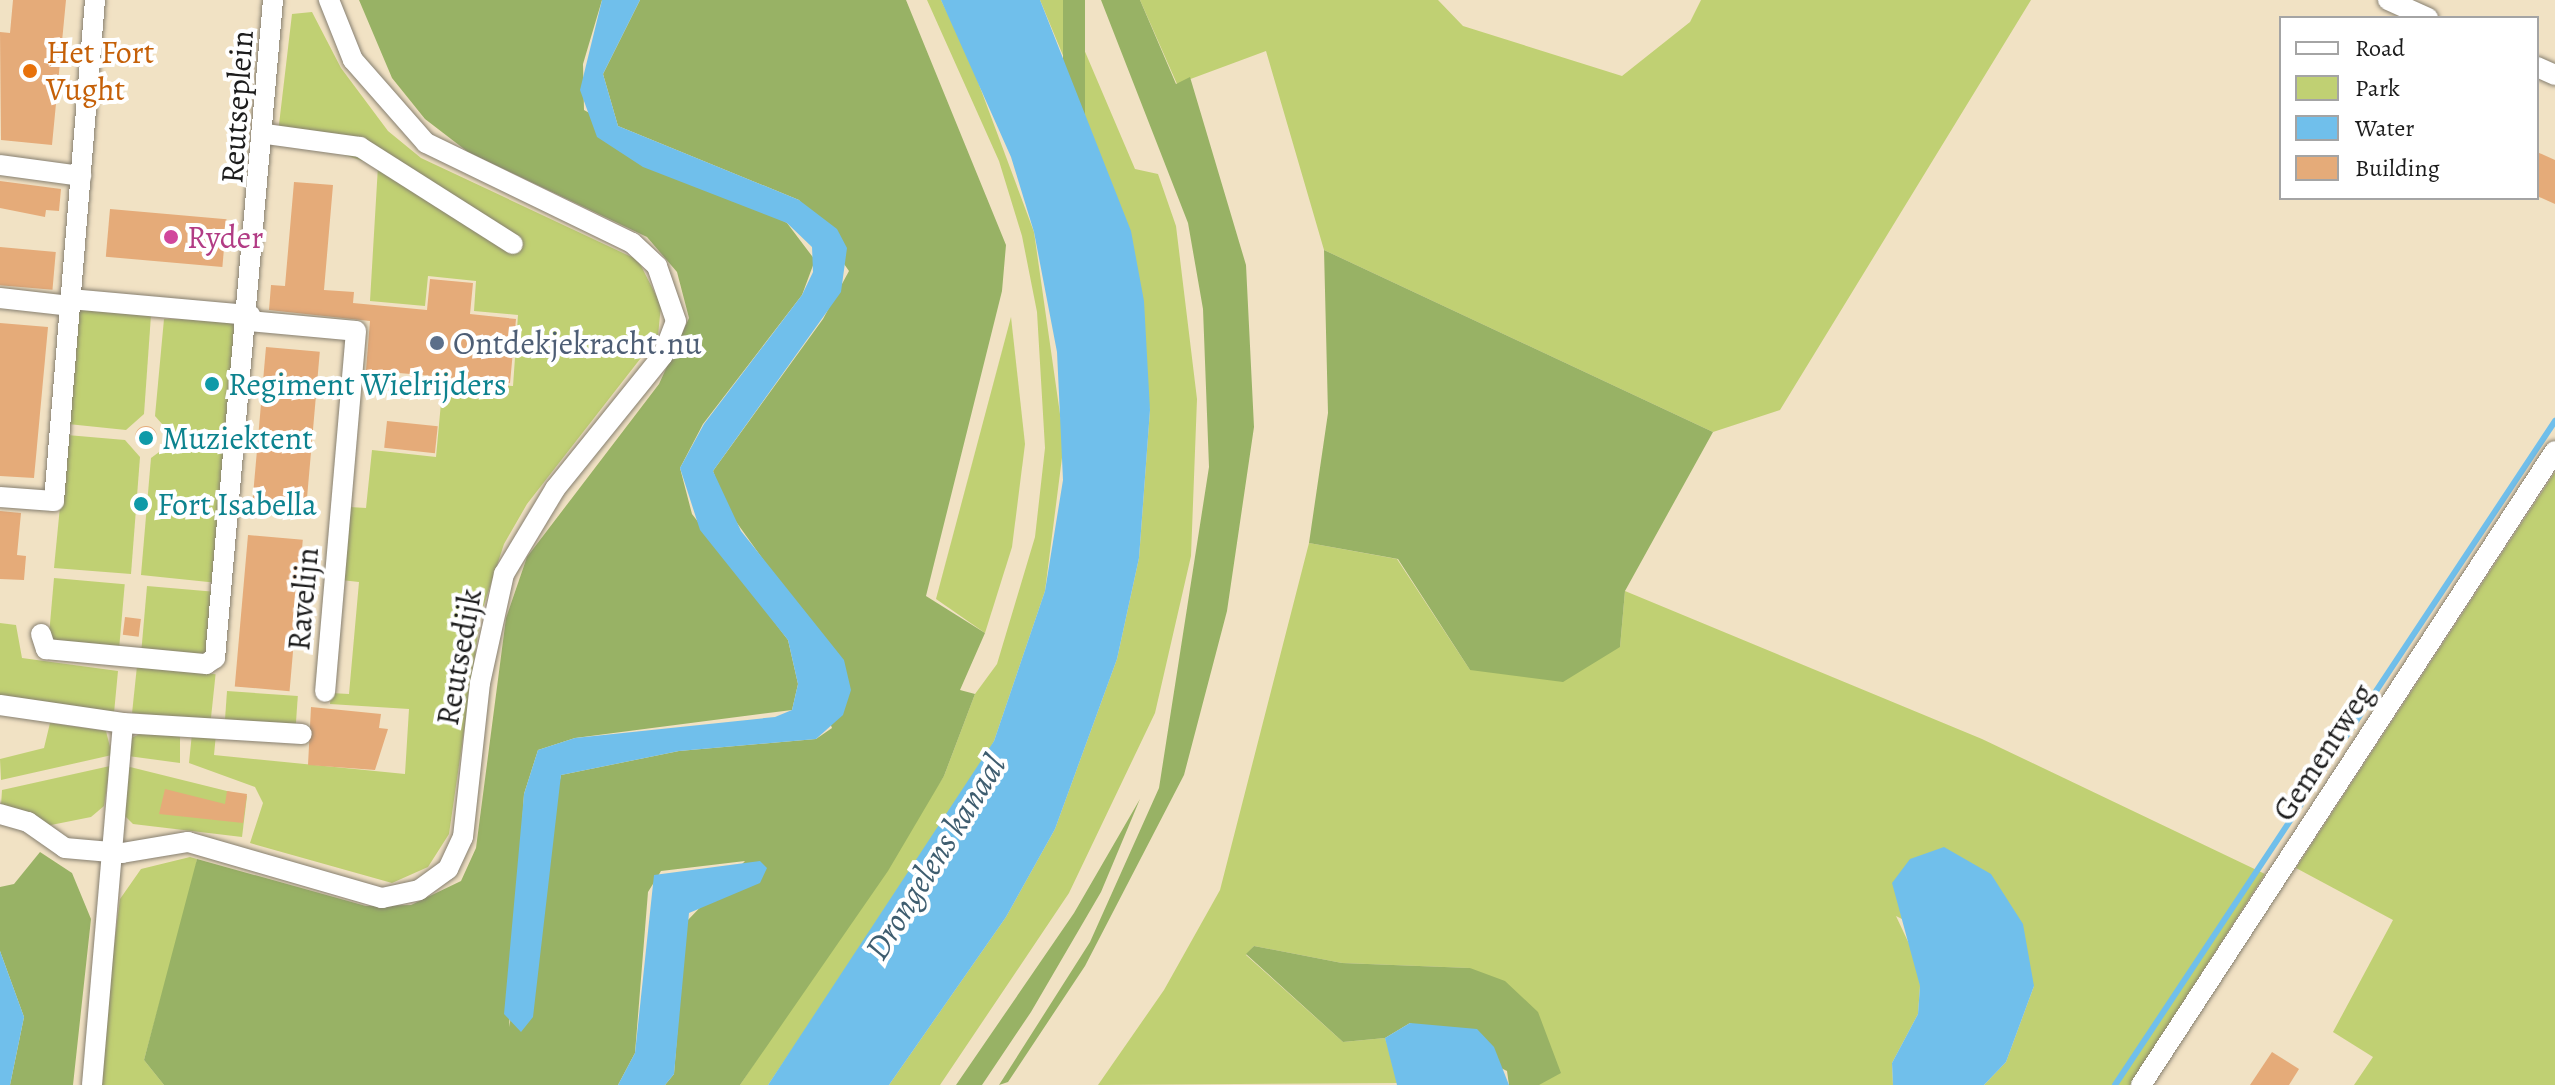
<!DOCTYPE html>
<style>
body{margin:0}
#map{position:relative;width:2555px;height:1085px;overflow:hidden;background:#f1e2c4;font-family:Alegreya,serif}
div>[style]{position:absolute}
.green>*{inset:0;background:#c0d073;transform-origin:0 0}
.forest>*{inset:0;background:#98b265;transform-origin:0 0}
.water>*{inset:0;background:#70bfeb}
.stream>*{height:6px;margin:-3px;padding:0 3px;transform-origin:3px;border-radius:3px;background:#70bfeb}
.building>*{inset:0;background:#e5ab79;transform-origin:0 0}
.round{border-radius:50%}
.roads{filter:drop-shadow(0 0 2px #867f70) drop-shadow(0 0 2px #867f70)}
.street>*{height:20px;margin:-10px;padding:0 10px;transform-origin:10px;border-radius:10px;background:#fff}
.dots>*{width:22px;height:22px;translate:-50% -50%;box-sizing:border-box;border:4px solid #fff;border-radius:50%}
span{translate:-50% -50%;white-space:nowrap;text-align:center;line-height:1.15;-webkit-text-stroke:8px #fff;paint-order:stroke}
.food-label{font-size:32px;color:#c56008}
.left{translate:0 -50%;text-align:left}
.street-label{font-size:32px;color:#1c1c1c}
.hotel-label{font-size:32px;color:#b23c85}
.service-label{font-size:32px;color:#4e5e75}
.culture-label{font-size:32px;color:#0d838f}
.water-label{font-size:34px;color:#3e5d6f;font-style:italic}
.legend{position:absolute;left:2279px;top:16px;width:260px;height:184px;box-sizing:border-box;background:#fff;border:2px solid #a4a4a4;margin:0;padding:10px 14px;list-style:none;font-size:24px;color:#1c1c1c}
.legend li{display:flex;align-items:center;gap:16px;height:40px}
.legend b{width:40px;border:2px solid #a4a4a4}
</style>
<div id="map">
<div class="green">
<i style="clip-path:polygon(927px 0,941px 0,968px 55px,1034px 232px,1064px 442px,1045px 591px,994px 741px,968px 789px,768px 1085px,740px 1085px,944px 776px,975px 694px,997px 664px,1035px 537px,1045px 448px,1037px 312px,1022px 236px,999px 161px)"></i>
<i style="clip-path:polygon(1040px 0,1063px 0,1135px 169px,1158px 174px,1176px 226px,1197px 399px,1191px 556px,1155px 713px,1069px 893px,940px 1085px,889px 1085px,1006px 917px,1055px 829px,1117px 659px,1139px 558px,1150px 410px,1069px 70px)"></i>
<i style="clip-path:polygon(1140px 0,1438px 0,1463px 26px,1622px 76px,1690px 22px,1701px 0,2031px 0,1780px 410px,1713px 432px,1324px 250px,1266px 51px,1177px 84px)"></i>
<i style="clip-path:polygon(312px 12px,341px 68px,388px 131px,421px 158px,638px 260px,661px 305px,658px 336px,527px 504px,504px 544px,481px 614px,449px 834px,428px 867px,392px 883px,250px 843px,263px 803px,255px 787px,189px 763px,192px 733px,216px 734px,214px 755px,405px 774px,409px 709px,330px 704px,331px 693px,349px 694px,359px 582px,341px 580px,350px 507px,366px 508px,372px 450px,436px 457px,443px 381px,513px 386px,518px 315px,474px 311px,476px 281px,428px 276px,425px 306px,370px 301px,378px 166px,278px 133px,292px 14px)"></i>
<i style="clip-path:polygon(79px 309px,151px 315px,144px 414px,126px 430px,68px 424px)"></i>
<i style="clip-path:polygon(1011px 317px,1025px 444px,1012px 547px,985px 633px,936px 599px)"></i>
<i style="clip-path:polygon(164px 319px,239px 320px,231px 440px,170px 433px,155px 416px)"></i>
<i style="clip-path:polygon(67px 435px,125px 440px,140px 457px,131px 574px,54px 568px)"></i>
<i style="clip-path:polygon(170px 444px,230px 449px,218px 583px,141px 575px,151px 458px)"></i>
<i style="clip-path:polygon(2555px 472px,2555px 1085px,2354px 1085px,2373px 1057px,2333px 1032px,2393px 920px,2296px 868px)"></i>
<i style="clip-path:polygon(1309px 543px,1397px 559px,1470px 670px,1620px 647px,1625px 591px,1982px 739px,2265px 874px,2130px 1085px,1984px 1085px,2006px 1062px,2034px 986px,1896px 916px,1919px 965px,1920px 986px,1918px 1014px,1892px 1063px,1893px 1085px,1539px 1085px,1470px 968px,1342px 963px,1254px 946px,1246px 955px,1343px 1042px,1385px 1038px,1400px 1083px,1098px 1085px,1164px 990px,1220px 890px)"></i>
<i style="left:54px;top:578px;width:71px;height:65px;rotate:5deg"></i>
<i style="left:147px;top:586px;width:70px;height:65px;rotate:5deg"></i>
<i style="clip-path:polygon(0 623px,16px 625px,22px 658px,118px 671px,114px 713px,0 697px)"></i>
<i style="left:137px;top:666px;width:79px;height:47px;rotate:6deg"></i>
<i style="left:227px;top:691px;width:71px;height:29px;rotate:4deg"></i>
<i style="clip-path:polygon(50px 723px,106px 731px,112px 755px,1px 780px,0 759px,44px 748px)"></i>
<i style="clip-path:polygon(140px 734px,180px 735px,180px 763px,128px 756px,131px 738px)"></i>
<i style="clip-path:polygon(110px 766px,104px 806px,91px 817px,46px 826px,1px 806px,2px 790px)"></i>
<i style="clip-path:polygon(126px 766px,247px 796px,242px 837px,133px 824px,122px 813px)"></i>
<i style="clip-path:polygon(190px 857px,197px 859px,193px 881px,144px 1060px,164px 1085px,96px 1085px,120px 899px,141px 869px)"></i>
</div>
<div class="forest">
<i style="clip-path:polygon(359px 0,602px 0,583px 64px,584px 110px,787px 223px,815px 260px,802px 295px,703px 424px,680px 468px,692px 514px,788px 640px,798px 684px,792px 710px,575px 738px,538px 750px,524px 794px,509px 1027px,561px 775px,679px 751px,816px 739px,832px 728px,767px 565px,727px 509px,713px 471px,823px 319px,849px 271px,799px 200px,618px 126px,603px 74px,640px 0,906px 0,1006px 245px,1002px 291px,926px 596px,985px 633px,960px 690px,975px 694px,944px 776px,888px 871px,740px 1085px,665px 1085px,674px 1074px,686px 922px,745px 861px,661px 871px,648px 892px,635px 1053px,618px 1085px,164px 1085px,144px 1060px,197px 859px,366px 906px,411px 905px,461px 881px,476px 848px,506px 618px,527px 557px,659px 384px,689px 318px,677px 272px,647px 237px,468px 152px,425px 119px,392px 78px)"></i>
<i style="left:1063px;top:0;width:22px;height:185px"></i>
<i style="clip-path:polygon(1101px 0,1140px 0,1176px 84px,1190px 77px,1246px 265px,1254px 427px,1227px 611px,1184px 775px,1085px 966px,1008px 1082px,999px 1085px,1090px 942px,1159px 788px,1209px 467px,1203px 309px,1188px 223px)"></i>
<i style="clip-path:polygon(1324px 250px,1713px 432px,1625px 591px,1620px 647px,1563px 682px,1470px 670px,1398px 559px,1309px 543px,1328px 413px)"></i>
<i style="clip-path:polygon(1140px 799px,1101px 892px,1031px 1012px,982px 1085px,956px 1085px,1074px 913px)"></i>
<i style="clip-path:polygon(40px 852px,72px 873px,91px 919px,73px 1085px,10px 1085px,24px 1017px,0 951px,0 887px,14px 884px)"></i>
<i style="clip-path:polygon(1254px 946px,1342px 963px,1470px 968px,1505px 981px,1538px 1012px,1561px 1073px,1539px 1085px,1509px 1085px,1507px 1071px,1410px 1023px,1385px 1038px,1343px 1042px,1246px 954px)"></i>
</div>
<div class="water">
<i style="clip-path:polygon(602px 0,640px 0,603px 74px,618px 126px,799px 200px,837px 229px,847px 248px,841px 292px,713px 471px,741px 531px,844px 660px,851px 690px,843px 715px,816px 739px,679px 751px,561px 775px,533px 1017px,521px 1032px,504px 1014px,524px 794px,538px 750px,575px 738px,775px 717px,792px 710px,798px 684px,788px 640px,700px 530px,680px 468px,704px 424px,802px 295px,813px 272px,812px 247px,787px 223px,643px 167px,597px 137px,580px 90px)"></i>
<i style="clip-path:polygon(941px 0,1040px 0,1131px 231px,1144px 301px,1150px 410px,1139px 558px,1117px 659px,1055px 829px,1006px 917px,889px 1085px,768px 1085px,994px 741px,1045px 591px,1063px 480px,1057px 352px,1034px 232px,1011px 157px)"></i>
<i style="clip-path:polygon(1944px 847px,1991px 874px,2023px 924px,2034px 986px,2006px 1062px,1984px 1085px,1893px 1085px,1892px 1063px,1918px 1014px,1920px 986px,1892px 883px,1910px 859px)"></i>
<i style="clip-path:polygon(760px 861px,767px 868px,760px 883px,689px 913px,674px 1074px,665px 1085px,618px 1085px,635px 1053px,654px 875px)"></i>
<i style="clip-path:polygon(0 951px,24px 1017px,10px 1085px,0 1085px)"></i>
<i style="clip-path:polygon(1410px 1023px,1477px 1029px,1494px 1047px,1509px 1085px,1397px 1085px,1385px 1038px)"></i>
</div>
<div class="stream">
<i style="left:2115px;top:1085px;width:797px;rotate:-56.47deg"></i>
</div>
<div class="building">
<i style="clip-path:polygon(13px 0,66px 0,52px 145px,1px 140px,0 32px,10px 33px)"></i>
<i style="clip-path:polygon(2537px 152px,2555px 160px,2555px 204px,2537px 196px)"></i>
<i style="clip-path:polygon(0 181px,61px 189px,59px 211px,46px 210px,45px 217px,0 208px)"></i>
<i style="clip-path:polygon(294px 182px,333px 185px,324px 290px,354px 292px,353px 303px,427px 310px,430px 279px,473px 283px,470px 314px,516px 319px,510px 383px,366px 370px,370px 321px,269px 310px,271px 285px,285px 286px)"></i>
<i style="left:110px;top:209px;width:117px;height:48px;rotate:5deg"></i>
<i style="left:0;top:247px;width:56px;height:38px;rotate:5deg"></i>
<i style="clip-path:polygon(0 323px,48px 327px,34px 478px,0 476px)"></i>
<i style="left:266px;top:347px;width:54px;height:152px;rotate:5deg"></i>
<i style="left:387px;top:421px;width:51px;height:27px;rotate:6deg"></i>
<i class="round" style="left:135px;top:426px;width:22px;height:22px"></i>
<i style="clip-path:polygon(0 511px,21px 513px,17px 555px,26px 556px,24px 580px,0 579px)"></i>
<i style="left:248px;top:535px;width:55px;height:152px;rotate:5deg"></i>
<i style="left:125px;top:617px;width:16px;height:18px;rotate:7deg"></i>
<i style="clip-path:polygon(311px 707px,381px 714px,379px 728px,388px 729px,375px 770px,308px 765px)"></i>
<i style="clip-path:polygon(165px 789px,225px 804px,227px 791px,247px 794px,243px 823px,159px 814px)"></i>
<i style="clip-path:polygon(2272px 1052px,2299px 1069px,2289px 1085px,2250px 1085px)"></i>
</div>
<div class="roads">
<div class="street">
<i style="left:2388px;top:0;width:44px;rotate:24.2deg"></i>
<i style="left:2537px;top:67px;width:20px;rotate:24deg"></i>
<i style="left:266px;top:134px;width:95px;rotate:7.9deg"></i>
<i style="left:360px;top:147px;width:181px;rotate:32.4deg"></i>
<i style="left:0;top:165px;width:82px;rotate:7.7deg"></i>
<i style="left:0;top:298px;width:70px;rotate:6.5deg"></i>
<i style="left:70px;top:299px;width:181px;rotate:5.1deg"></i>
<i style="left:249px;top:321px;width:107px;rotate:5.3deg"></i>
<i style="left:356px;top:331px;width:362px;rotate:94.9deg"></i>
<i style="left:0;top:497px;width:54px;rotate:4.2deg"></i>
<i style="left:54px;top:501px;width:503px;rotate:-85.32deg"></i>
<i style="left:41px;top:634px;width:16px;rotate:72deg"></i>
<i style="left:46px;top:649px;width:161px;rotate:5.4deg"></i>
<i style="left:206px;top:664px;width:11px;rotate:-34deg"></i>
<i style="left:215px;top:658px;width:661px;rotate:-84.96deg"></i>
<i style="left:0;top:705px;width:124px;rotate:8.3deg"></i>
<i style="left:123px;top:723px;width:179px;rotate:3.5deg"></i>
<i style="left:0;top:814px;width:29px;rotate:16deg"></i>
<i style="left:28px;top:822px;width:45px;rotate:35.1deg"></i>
<i style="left:65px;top:848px;width:57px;rotate:5deg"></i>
<i style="left:122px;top:853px;width:67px;rotate:-9.5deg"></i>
<i style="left:188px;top:842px;width:202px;rotate:16.1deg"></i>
<i style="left:382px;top:898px;width:38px;rotate:-12deg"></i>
<i style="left:419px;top:890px;width:36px;rotate:-36deg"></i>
<i style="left:448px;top:869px;width:35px;rotate:-65deg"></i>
<i style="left:463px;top:837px;width:155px;rotate:-83.7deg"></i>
<i style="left:480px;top:683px;width:112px;rotate:-77.6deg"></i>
<i style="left:504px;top:574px;width:99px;rotate:-59deg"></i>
<i style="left:555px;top:489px;width:172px;rotate:-51.1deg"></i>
<i style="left:663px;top:355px;width:36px;rotate:-69deg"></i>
<i style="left:676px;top:321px;width:58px;rotate:-109.1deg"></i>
<i style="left:657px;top:266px;width:34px;rotate:-137deg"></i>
<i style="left:632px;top:243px;width:229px;rotate:-154.1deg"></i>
<i style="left:426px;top:143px;width:111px;rotate:-131.3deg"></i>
<i style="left:353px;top:60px;width:65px;rotate:-111.8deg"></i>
<i style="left:92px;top:1085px;width:363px;rotate:-85.1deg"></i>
<i style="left:2141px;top:1085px;width:757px;rotate:-56.86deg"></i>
</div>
</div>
<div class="dots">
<i style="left:30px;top:71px;background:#e8710a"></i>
<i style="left:171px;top:237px;background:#d1479c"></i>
<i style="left:437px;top:343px;background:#5c6f8a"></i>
<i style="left:212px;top:384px;background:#0f9aa8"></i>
<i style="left:146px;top:438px;background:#0f9aa8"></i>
<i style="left:141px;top:504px;background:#0f9aa8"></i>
</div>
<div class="food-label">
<span class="left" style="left:46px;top:71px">Het Fort<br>Vught</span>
</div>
<div class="street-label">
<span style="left:237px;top:107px;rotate:-86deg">Reutseplein</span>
<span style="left:303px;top:599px;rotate:-85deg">Ravelijn</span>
<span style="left:459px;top:657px;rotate:-80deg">Reutsedijk</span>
<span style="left:2323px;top:752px;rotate:-57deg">Gementweg</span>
</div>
<div class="hotel-label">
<span class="left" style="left:187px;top:237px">Ryder</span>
</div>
<div class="service-label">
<span class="left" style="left:453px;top:343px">Ontdekjekracht.nu</span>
</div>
<div class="culture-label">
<span class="left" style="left:228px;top:384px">Regiment Wielrijders</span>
<span class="left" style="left:162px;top:438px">Muziektent</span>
<span class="left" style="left:157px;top:504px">Fort Isabella</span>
</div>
<div class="water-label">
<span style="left:935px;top:857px;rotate:-58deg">Drongelens kanaal</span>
</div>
<ul class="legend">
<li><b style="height:10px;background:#fff"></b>Road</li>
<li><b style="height:22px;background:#c0d073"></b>Park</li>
<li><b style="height:22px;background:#70bfeb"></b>Water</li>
<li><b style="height:22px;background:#e5ab79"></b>Building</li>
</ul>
</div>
